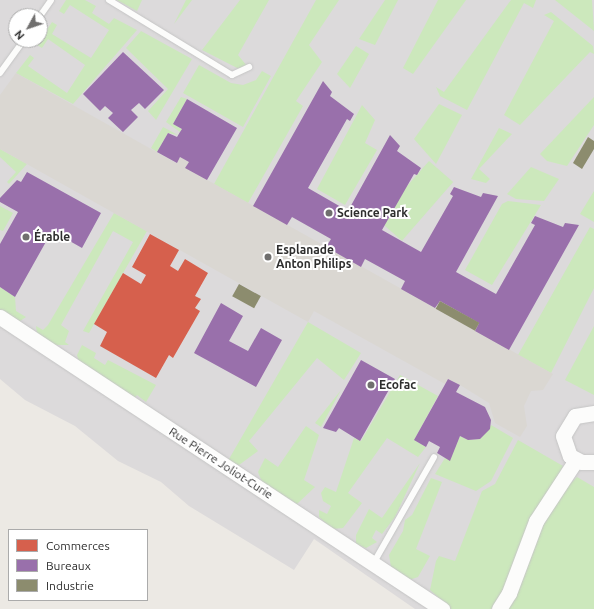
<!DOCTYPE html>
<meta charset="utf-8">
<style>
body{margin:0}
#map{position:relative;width:594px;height:609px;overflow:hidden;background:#ece9e4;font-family:Ubuntu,sans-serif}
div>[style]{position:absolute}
.industrial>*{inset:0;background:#dcdadb}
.green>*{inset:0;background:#cce8bc;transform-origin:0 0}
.plaza>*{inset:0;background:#dad7d2}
.shops>*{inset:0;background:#d6604d}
.offices>*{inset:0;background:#9970ab}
.industry>*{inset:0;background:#8c8c6e;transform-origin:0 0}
.roads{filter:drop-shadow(0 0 1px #c5c5c5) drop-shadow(0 0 1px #c5c5c5)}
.service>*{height:6px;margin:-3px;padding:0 3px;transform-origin:3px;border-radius:3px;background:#fcfcfb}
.tertiary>*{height:15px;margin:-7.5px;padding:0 7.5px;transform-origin:7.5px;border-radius:7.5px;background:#fcfcfb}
.dots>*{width:11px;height:11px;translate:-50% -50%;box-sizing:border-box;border:2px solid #fff;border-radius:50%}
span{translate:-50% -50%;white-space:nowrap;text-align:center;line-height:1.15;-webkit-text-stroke:4px #fff;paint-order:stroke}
.poi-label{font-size:12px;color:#2e2e2e;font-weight:700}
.left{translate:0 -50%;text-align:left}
.street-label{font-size:12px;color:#2e2e2e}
.legend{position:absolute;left:8px;top:529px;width:140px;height:72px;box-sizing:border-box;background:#fff;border:1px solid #ababab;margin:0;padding:5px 7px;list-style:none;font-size:12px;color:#2e2e2e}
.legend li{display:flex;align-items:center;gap:8px;height:20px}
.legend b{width:20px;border:1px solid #ababab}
.north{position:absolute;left:8px;top:8px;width:40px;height:40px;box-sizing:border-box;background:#fff;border:1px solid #ababab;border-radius:50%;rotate:230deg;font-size:11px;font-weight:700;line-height:16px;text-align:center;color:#2e2e2e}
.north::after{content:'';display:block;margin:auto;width:14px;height:18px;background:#706f6e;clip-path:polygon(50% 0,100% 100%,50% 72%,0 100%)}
</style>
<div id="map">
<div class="industrial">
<i style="clip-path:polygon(evenodd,0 0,594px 0,594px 529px,551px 609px,415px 609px,314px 539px,294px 570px,189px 506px,161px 482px,118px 461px,75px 426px,25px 400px,0 379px,0 0,16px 16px,40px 16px,40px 40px,16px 40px,16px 16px)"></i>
</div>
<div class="green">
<i style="clip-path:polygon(66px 0,85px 0,96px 6px,92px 13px,109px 24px,114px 18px,137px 30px,73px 104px,16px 73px,30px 55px,34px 58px,28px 66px,67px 93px,85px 65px,48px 39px,42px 48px,37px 45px,52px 22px,57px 25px,52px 34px,91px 58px,109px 30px,70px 5px,64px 14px,59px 11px)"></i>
<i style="clip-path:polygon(117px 0,142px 0,137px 11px)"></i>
<i style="clip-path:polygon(186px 0,192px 0,174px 24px)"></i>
<i style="clip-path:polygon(240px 0,269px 0,238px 55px,247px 66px,243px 71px,202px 50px)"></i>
<i style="clip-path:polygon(316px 0,339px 0,309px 45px,322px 62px,296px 101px,303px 106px,248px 203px,214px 184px)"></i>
<i style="clip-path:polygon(385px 0,398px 0,375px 45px,359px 39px)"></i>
<i style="clip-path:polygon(438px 0,466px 0,413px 74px,403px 68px)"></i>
<i style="clip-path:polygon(511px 0,536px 0,533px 8px,524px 3px,467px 110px,440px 96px,436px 87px,444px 92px)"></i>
<i style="clip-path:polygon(555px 0,592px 0,594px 31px)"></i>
<i style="clip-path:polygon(551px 12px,593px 46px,594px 54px,590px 52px,520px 125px,504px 115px,554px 21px,544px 15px)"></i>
<i style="clip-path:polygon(141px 31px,192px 59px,156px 120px,148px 111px,168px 89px,126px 48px)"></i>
<i style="clip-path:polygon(356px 46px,369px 54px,350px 88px,337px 74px)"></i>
<i style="clip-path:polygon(199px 65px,231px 83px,243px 85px,256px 80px,262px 71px,271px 76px,243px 127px,183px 93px)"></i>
<i style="clip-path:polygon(181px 97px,187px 99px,173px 124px,182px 129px,180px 132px,166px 122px)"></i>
<i style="clip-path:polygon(594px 97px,594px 125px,567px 166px,547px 161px,540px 154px)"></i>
<i style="clip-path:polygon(439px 104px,462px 115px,436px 164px,414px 139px)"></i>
<i style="clip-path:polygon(362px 105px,375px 120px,365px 143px,377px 150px,345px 205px,317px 189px)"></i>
<i style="clip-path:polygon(163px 127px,178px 135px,168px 133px,157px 152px,151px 148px)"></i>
<i style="clip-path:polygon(499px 128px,512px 134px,479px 169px,490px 179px,486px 183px,471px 179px)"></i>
<i style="clip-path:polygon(0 149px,27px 164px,9px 184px,7px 182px,16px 172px,0 157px)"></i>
<i style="left:429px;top:161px;width:32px;height:78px;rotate:41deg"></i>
<i style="clip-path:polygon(531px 167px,559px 179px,544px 201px,516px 199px,507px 194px)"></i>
<i style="clip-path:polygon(594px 191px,594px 222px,580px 214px)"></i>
<i style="clip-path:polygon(508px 201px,541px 205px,492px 285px,465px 270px,502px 204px)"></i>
<i style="clip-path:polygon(0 206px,13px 213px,3px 231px,0 230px)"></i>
<i style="clip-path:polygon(114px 213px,147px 231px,89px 333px,83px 331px,133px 242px,113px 231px,61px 325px,69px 331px,65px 342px,69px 345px,52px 345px,37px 334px,36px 326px,43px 330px,48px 325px)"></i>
<i style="clip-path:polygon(590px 227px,594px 229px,594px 288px,551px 373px,518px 355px)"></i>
<i style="clip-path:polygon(0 287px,15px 297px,16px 311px,26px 317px,20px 321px,0 310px)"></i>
<i style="clip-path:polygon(308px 322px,361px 353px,344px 380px,317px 358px,249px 441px,258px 451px,239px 465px,231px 462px,229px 459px)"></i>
<i style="clip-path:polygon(594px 326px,594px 395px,565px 380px)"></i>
<i style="clip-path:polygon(82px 345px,96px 353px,94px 358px,105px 365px,108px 360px,156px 385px,146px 402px,137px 395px,134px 399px,79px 362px,77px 355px)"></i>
<i style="clip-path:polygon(400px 375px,438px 396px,414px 440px,426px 447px,418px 457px,387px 438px,348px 493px,362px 503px,343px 528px,332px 529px,319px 517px,319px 510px,327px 514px,331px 506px,323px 501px,321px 493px,325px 487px,336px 492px,354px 438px,361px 441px)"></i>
<i style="clip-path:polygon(341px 390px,321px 427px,315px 423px)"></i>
<i style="clip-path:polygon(491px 425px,513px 438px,491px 481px,476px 491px,435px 474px,445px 458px,450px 460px,460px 436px,468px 440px,480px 439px)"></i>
<i style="clip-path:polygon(306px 426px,319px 435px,304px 480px,315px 487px,297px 504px,262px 482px,258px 472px,265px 458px,278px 467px)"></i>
<i style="clip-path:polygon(518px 440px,563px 466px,498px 601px,491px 609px,451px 609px,430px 590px,436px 561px,439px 556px,455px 561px,482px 491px,495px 484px)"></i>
<i style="clip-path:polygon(420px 463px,395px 517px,382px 534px,376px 530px,372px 538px,377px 542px,366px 548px,356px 544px,356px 535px,369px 509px,382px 518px)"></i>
<i style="clip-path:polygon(577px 477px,594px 487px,594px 609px,507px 609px,545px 521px,563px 491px)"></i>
<i style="clip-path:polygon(431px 478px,442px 482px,416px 549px,430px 556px,418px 577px,409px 580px,391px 567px,389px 555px,403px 531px,405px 520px,412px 515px)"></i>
</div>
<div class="plaza">
<i style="clip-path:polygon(16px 73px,176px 163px,180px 157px,189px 162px,186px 168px,553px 374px,543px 390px,531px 391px,524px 406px,527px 426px,520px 437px,495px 423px,489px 403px,460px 385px,448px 379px,445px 384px,314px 311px,308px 322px,0 149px,0 95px)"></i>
</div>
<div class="shops">
<i style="clip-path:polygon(150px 234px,179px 250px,170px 266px,178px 271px,185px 259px,208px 273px,195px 296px,201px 299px,195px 308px,200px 311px,173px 358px,169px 355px,156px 378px,100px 346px,107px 332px,94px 324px,123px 273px,141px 284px,146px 275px,132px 267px)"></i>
</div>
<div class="offices">
<i style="clip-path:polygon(123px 52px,164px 90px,145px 109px,139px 103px,131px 110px,138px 117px,123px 132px,108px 118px,113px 113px,105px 106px,100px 111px,83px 94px)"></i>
<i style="clip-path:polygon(323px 81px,332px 92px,330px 96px,354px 114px,350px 121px,347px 119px,308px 188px,348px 211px,390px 135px,400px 146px,397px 151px,421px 168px,417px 175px,414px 174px,382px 230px,421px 252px,453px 196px,450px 194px,454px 187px,481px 197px,483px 193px,498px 196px,456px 272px,496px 294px,535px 225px,531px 223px,535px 216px,563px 227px,565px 223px,579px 225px,509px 350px,475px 331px,479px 323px,440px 301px,435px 308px,401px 289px,405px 281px,365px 259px,361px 267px,326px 247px,331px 239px,292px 217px,287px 225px,253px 206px)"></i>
<i style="clip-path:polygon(187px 99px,237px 128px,207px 180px,185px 168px,189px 162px,180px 157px,177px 163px,157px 152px,168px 133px,177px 137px,180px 132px,182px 129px,173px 124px)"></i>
<i style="clip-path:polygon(27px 172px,101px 213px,82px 248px,52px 231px,15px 297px,0 287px,0 244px,18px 212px,0 202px,0 198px,17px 180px,21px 182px)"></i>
<i style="clip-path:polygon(221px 303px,243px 316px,229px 341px,248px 351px,261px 328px,282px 340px,256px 387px,194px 353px)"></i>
<i style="clip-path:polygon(361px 360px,395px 379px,360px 441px,339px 428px,336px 432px,323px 428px)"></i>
<i style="clip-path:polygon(448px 379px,460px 385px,456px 392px,485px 407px,491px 420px,490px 429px,480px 439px,468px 440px,460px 436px,450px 461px,437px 453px,440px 447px,429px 441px,426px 447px,414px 440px)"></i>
</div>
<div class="industry">
<i style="clip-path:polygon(588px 137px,594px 141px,594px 149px,582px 169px,573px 163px)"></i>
<i style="left:239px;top:284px;width:25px;height:14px;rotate:29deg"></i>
<i style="left:440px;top:301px;width:45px;height:9px;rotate:29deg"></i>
</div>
<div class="roads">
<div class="service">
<i style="left:109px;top:0;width:144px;rotate:31.4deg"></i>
<i style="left:232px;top:75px;width:19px;rotate:-25deg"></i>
<i style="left:40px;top:16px;width:19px;rotate:-55deg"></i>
<i style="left:0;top:73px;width:41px;rotate:-54deg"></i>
<i style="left:373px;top:564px;width:123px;rotate:-60.3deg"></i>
</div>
<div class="tertiary">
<i style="left:0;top:317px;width:530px;rotate:33.45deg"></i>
<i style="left:594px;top:413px;width:19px;rotate:171deg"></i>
<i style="left:575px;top:416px;width:23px;rotate:121deg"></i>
<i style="left:563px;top:436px;width:21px;rotate:71deg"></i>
<i style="left:570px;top:456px;width:13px;rotate:27deg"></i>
<i style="left:582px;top:462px;width:12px"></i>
<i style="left:499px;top:609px;width:19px;rotate:-58deg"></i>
<i style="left:509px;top:593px;width:77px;rotate:-69.4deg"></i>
<i style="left:536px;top:521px;width:73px;rotate:-56.7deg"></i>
</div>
</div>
<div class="dots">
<i style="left:329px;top:213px;background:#706f6e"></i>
<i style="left:26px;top:237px;background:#706f6e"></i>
<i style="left:268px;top:257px;background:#706f6e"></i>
<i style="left:371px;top:385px;background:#706f6e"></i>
</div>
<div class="poi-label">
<span class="left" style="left:337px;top:213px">Science Park</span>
<span class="left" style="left:34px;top:237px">Érable</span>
<span class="left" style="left:276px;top:257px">Esplanade<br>Anton Philips</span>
<span class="left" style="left:379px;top:385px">Ecofac</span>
</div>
<div class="street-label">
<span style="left:221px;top:463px;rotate:33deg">Rue Pierre Joliot-Curie</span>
</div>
<ul class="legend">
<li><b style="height:11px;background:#d6604d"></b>Commerces</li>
<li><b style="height:11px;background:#9970ab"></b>Bureaux</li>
<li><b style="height:11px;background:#8c8c6e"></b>Industrie</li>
</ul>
<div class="north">N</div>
</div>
